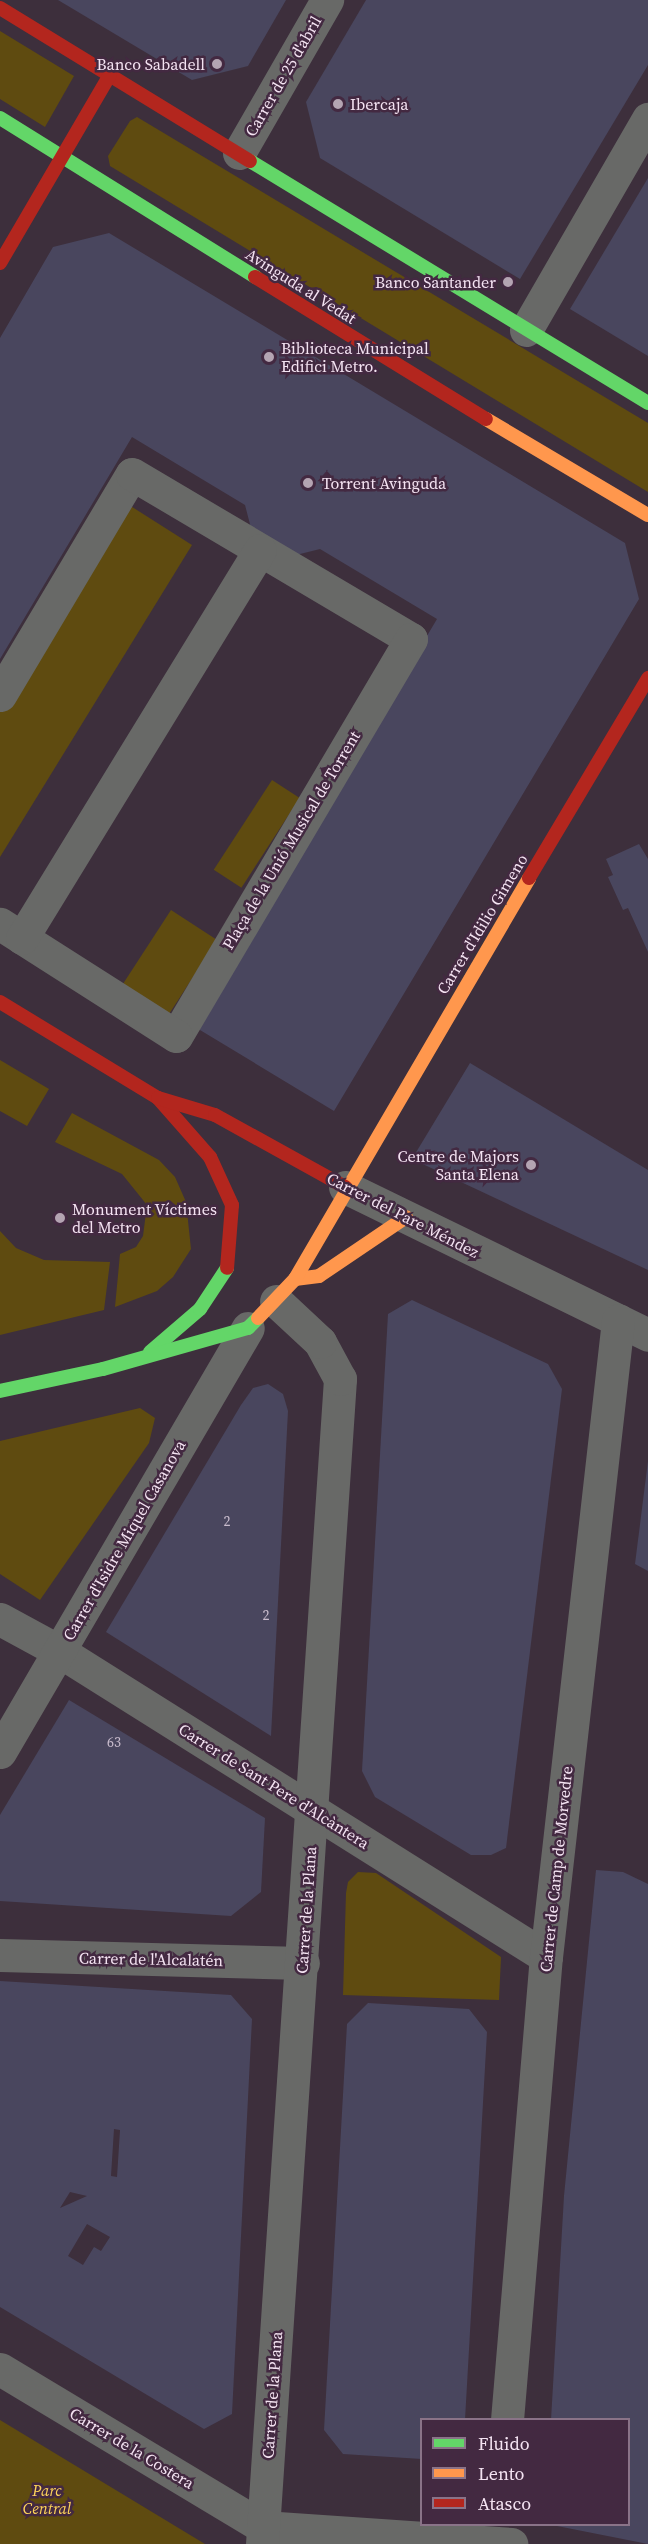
<!DOCTYPE html>
<meta charset="utf-8">
<style>
body{margin:0}
#map{position:relative;width:648px;height:2544px;overflow:hidden;background:#3d2f3c;font-family:"Source Serif 4",serif}
div>[style]{position:absolute}
.green>*{inset:0;background:#5f4b10;transform-origin:0 0}
.building>*{inset:0;background:#49465e}
.street>*{height:33px;margin:-16.5px;padding:0 16.5px;transform-origin:16.5px;border-radius:16.5px;background:#686967}
.fast>*{height:14px;margin:-7px;padding:0 7px;transform-origin:7px;border-radius:7px;background:#63d668}
.slow>*{height:14px;margin:-7px;padding:0 7px;transform-origin:7px;border-radius:7px;background:#ff974d}
.jam>*{height:14px;margin:-7px;padding:0 7px;transform-origin:7px;border-radius:7px;background:#b3261e}
.dots>*{width:16px;height:16px;translate:-50% -50%;box-sizing:border-box;border:3px solid #432941;border-radius:50%}
span{translate:-50% -50%;white-space:nowrap;text-align:center;line-height:1.15;-webkit-text-stroke:5px #432941;paint-order:stroke}
.number-label{font-size:14px;color:#c9bccd}
.number-label span{-webkit-text-stroke-width:0}
.poi-label{font-size:16px;color:#f4e3f2}
.right{translate:-100% -50%;text-align:right}
.left{translate:0 -50%;text-align:left}
.street-label{font-size:16px;color:#f4e3f2}
.park-label{font-size:16px;color:#fed45a;font-style:italic}
.legend{position:absolute;left:420px;top:2418px;width:210px;height:108px;box-sizing:border-box;background:#432941;border:2px solid #8a7388;margin:0;padding:8px 10px;list-style:none;font-size:18px;color:#f4e3f2}
.legend li{display:flex;align-items:center;gap:12px;height:30px}
.legend b{width:30px;border:2px solid #8a7388}
</style>
<div id="map">
<div class="green">
<i style="clip-path:polygon(0 31px,74px 76px,45px 127px,0 99px)"></i>
<i style="clip-path:polygon(137px 117px,648px 423px,648px 492px,110px 166px,108px 156px,130px 121px)"></i>
<i style="clip-path:polygon(118px 498px,192px 545px,0 857px,0 695px)"></i>
<i style="left:272px;top:780px;width:33px;height:107px;rotate:33deg"></i>
<i style="left:171px;top:910px;width:55px;height:88px;rotate:33deg"></i>
<i style="clip-path:polygon(0 1060px,49px 1089px,27px 1126px,0 1111px)"></i>
<i style="clip-path:polygon(72px 1113px,159px 1160px,175px 1177px,186px 1202px,191px 1249px,173px 1277px,157px 1291px,115px 1307px,120px 1254px,136px 1247px,143px 1236px,147px 1205px,122px 1174px,55px 1142px)"></i>
<i style="clip-path:polygon(0 1231px,16px 1248px,44px 1260px,110px 1262px,104px 1310px,0 1335px)"></i>
<i style="clip-path:polygon(140px 1408px,155px 1418px,149px 1443px,40px 1600px,0 1574px,0 1441px)"></i>
<i style="clip-path:polygon(358px 1872px,376px 1873px,501px 1957px,499px 2000px,343px 1995px,346px 1893px,348px 1882px)"></i>
<i style="clip-path:polygon(0 2420px,205px 2544px,0 2544px)"></i>
</div>
<div class="building">
<i style="clip-path:polygon(58px 0,286px 0,248px 66px,192px 80px)"></i>
<i style="clip-path:polygon(366px 0,648px 0,648px 65px,520px 279px,320px 158px,306px 102px)"></i>
<i style="clip-path:polygon(648px 178px,648px 356px,570px 309px)"></i>
<i style="clip-path:polygon(109px 233px,625px 543px,639px 599px,334px 1111px,195px 1027px,437px 619px,320px 549px,292px 556px,252px 532px,245px 505px,132px 437px,0 659px,0 338px,53px 247px)"></i>
<i style="clip-path:polygon(639px 844px,648px 859px,648px 952px,628px 908px,623px 910px,608px 877px,613px 875px,606px 859px)"></i>
<i style="clip-path:polygon(470px 1063px,648px 1170px,648px 1270px,412px 1159px)"></i>
<i style="clip-path:polygon(412px 1300px,548px 1364px,562px 1389px,506px 1848px,491px 1855px,471px 1855px,375px 1797px,362px 1771px,388px 1314px)"></i>
<i style="clip-path:polygon(268px 1384px,283px 1394px,288px 1411px,271px 1736px,106px 1632px,241px 1405px,253px 1388px)"></i>
<i style="clip-path:polygon(648px 1461px,648px 1571px,635px 1564px)"></i>
<i style="clip-path:polygon(69px 1700px,265px 1818px,261px 1892px,231px 1916px,0 1901px,0 1815px)"></i>
<i style="clip-path:polygon(596px 1870px,623px 1872px,648px 1884px,648px 2544px,552px 2525px,628px 2524px,628px 2420px,551px 2420px,564px 2196px)"></i>
<i style="clip-path:polygon(evenodd,0 1981px,231px 1995px,252px 2019px,232px 2414px,204px 2429px,0 2307px,0 1981px,114px 2129px,120px 2130px,117px 2177px,111px 2176px,114px 2129px,0 1981px,70px 2192px,87px 2196px,60px 2208px,70px 2192px,0 1981px,87px 2224px,110px 2237px,101px 2251px,94px 2247px,83px 2265px,68px 2256px,87px 2224px)"></i>
<i style="clip-path:polygon(368px 2003px,469px 2009px,487px 2032px,465px 2420px,422px 2420px,422px 2459px,343px 2454px,324px 2430px,347px 2024px)"></i>
</div>
<div class="street">
<i style="left:239px;top:153px;width:177px;rotate:-60.1deg"></i>
<i style="left:526px;top:330px;width:244px;rotate:-60deg"></i>
<i style="left:0;top:695px;width:257px;rotate:-59.2deg"></i>
<i style="left:132px;top:474px;width:324px;rotate:30.6deg"></i>
<i style="left:411px;top:639px;width:461px;rotate:120.6deg"></i>
<i style="left:176px;top:1036px;width:209px;rotate:-147.5deg"></i>
<i style="left:22px;top:938px;width:455px;rotate:-58.5deg"></i>
<i style="left:345px;top:1187px;width:337px;rotate:26deg"></i>
<i style="left:0;top:1619px;width:67px;rotate:28.5deg"></i>
<i style="left:59px;top:1651px;width:575px;rotate:32.14deg"></i>
<i style="left:0;top:1752px;width:491px;rotate:-59.7deg"></i>
<i style="left:0;top:1955px;width:303px;rotate:1.5deg"></i>
<i style="left:0;top:2369px;width:307px;rotate:31deg"></i>
<i style="left:263px;top:2527px;width:249px;rotate:3.9deg"></i>
<i style="left:507px;top:2420px;width:465px;rotate:-85.2deg"></i>
<i style="left:546px;top:1957px;width:641px;rotate:-83.55deg"></i>
<i style="left:262px;top:2544px;width:1168px;rotate:-86.17deg"></i>
<i style="left:340px;top:1379px;width:42px;rotate:-118.4deg"></i>
<i style="left:320px;top:1342px;width:60px;rotate:-137deg"></i>
</div>
<div class="fast">
<i style="left:0;top:118px;width:301px;rotate:31.9deg"></i>
<i style="left:250px;top:161px;width:466px;rotate:31.3deg"></i>
<i style="left:150px;top:1352px;width:66px;rotate:-40.7deg"></i>
<i style="left:200px;top:1309px;width:49px;rotate:-56.6deg"></i>
<i style="left:0;top:1391px;width:105px;rotate:-12.1deg"></i>
<i style="left:103px;top:1369px;width:151px;rotate:-15.8deg"></i>
<i style="left:248px;top:1328px;width:14px;rotate:-45deg"></i>
</div>
<div class="slow">
<i style="left:486px;top:419px;width:188px;rotate:30.7deg"></i>
<i style="left:295px;top:1279px;width:24px;rotate:-7deg"></i>
<i style="left:319px;top:1276px;width:105px;rotate:-34.1deg"></i>
<i style="left:258px;top:1318px;width:54px;rotate:-46.5deg"></i>
<i style="left:295px;top:1279px;width:464px;rotate:-59.7deg"></i>
</div>
<div class="jam">
<i style="left:0;top:8px;width:293px;rotate:31.5deg"></i>
<i style="left:0;top:263px;width:218px;rotate:-59.7deg"></i>
<i style="left:255px;top:277px;width:271px;rotate:31.6deg"></i>
<i style="left:529px;top:878px;width:233px;rotate:-59.2deg"></i>
<i style="left:0;top:1002px;width:185px;rotate:31.3deg"></i>
<i style="left:158px;top:1098px;width:79px;rotate:48.6deg"></i>
<i style="left:210px;top:1157px;width:53px;rotate:65.4deg"></i>
<i style="left:232px;top:1205px;width:63px;rotate:94.5deg"></i>
<i style="left:158px;top:1098px;width:59px;rotate:16.6deg"></i>
<i style="left:215px;top:1115px;width:149px;rotate:29deg"></i>
</div>
<div class="dots">
<i style="left:217px;top:64px;background:#b4a4b2"></i>
<i style="left:338px;top:104px;background:#b4a4b2"></i>
<i style="left:508px;top:282px;background:#b4a4b2"></i>
<i style="left:269px;top:357px;background:#b4a4b2"></i>
<i style="left:308px;top:483px;background:#b4a4b2"></i>
<i style="left:531px;top:1165px;background:#b4a4b2"></i>
<i style="left:60px;top:1218px;background:#b4a4b2"></i>
</div>
<div class="number-label">
<span style="left:227px;top:1521px">2</span>
<span style="left:266px;top:1615px">2</span>
<span style="left:114px;top:1742px">63</span>
</div>
<div class="poi-label">
<span class="right" style="left:205px;top:64px">Banco Sabadell</span>
<span class="left" style="left:350px;top:104px">Ibercaja</span>
<span class="right" style="left:496px;top:282px">Banco Santander</span>
<span class="left" style="left:281px;top:357px">Biblioteca Municipal<br>Edifici Metro.</span>
<span class="left" style="left:322px;top:483px">Torrent Avinguda</span>
<span class="right" style="left:519px;top:1165px">Centre de Majors<br>Santa Elena</span>
<span class="left" style="left:72px;top:1218px">Monument Víctimes<br>del Metro</span>
</div>
<div class="street-label">
<span style="left:283px;top:76px;rotate:-60deg">Carrer de 25 d'abril</span>
<span style="left:301px;top:286px;rotate:32deg">Avinguda al Vedat</span>
<span style="left:291px;top:840px;rotate:-59deg">Plaça de la Unió Musical de Torrent</span>
<span style="left:482px;top:924px;rotate:-59deg">Carrer d'Idilio Gimeno</span>
<span style="left:403px;top:1215px;rotate:27deg">Carrer del Pare Méndez</span>
<span style="left:124px;top:1540px;rotate:-60deg">Carrer d'Isidre Miquel Casanova</span>
<span style="left:274px;top:1786px;rotate:32deg">Carrer de Sant Pere d'Alcàntera</span>
<span style="left:556px;top:1869px;rotate:-84deg">Carrer de Camp de Morvedre</span>
<span style="left:306px;top:1910px;rotate:-86deg">Carrer de la Plana</span>
<span style="left:151px;top:1959px;rotate:1deg">Carrer de l'Alcalatén</span>
<span style="left:272px;top:2395px;rotate:-86deg">Carrer de la Plana</span>
<span style="left:132px;top:2448px;rotate:31deg">Carrer de la Costera</span>
</div>
<div class="park-label">
<span style="left:47px;top:2499px">Parc<br>Central</span>
</div>
<ul class="legend">
<li><b style="height:8px;background:#63d668"></b>Fluido</li>
<li><b style="height:8px;background:#ff974d"></b>Lento</li>
<li><b style="height:8px;background:#b3261e"></b>Atasco</li>
</ul>
</div>
